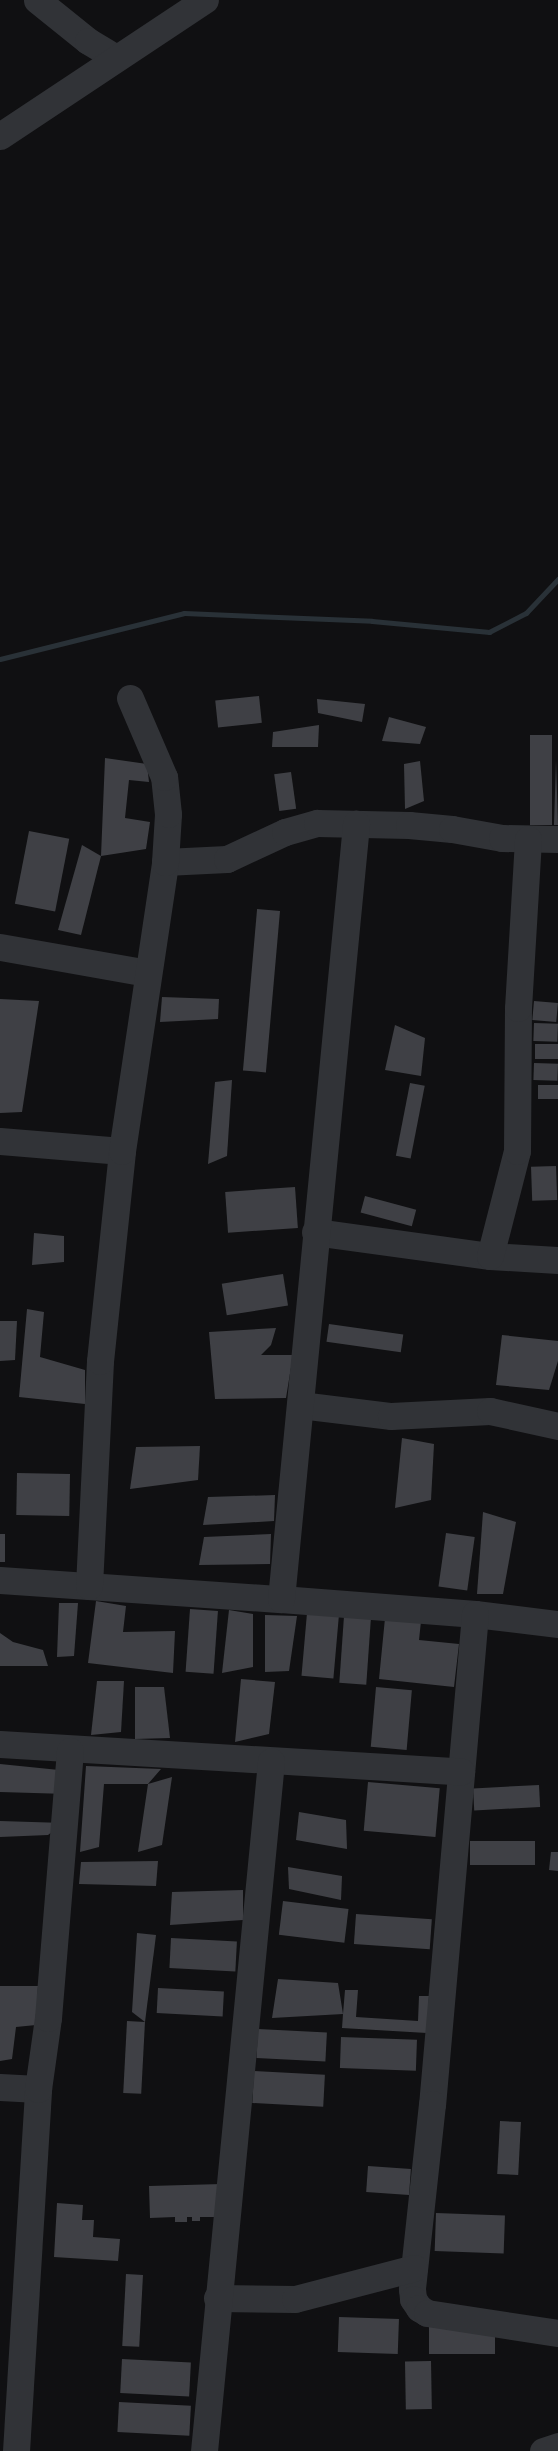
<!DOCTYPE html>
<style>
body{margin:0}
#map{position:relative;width:558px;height:2451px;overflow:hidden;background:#101012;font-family:Overpass,sans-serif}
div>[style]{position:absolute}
.stream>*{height:5px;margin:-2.5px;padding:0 2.5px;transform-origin:2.5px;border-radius:2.5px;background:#293137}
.building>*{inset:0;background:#3f4045;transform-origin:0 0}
.minor>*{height:27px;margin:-13.5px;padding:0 13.5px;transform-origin:13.5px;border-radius:13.5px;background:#313337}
span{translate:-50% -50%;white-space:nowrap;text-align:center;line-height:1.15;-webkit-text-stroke:5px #0b0c0d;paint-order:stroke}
</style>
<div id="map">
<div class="stream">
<i style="left:0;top:659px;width:190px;rotate:-14deg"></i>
<i style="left:184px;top:613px;width:188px;rotate:2.4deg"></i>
<i style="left:372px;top:621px;width:118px;rotate:5.4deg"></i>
<i style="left:489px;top:632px;width:42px;rotate:-27.2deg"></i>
<i style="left:526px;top:613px;width:47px;rotate:-46.7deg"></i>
</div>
<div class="building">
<i style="left:259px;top:696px;width:27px;height:44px;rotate:84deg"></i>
<i style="clip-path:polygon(317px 699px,365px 704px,362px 722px,318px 713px)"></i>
<i style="clip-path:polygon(389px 717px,426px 727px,420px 744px,382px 741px)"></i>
<i style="clip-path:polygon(319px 725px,318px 747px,272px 747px,273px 732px)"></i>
<i style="left:530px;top:735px;width:22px;height:90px"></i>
<i style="clip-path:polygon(105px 758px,147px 764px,149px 782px,129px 780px,125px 818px,150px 822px,146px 849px,101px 856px)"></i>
<i style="clip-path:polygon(556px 760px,558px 825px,554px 825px)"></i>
<i style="clip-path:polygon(420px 761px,424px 801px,405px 809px,404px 764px)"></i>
<i style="left:291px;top:772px;width:37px;height:17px;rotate:82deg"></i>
<i style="left:29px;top:831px;width:41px;height:74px;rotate:11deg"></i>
<i style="clip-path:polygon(82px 845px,101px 856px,81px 935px,58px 930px)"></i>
<i style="left:280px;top:911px;width:162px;height:23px;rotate:95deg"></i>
<i style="clip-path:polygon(162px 997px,219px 999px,218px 1019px,160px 1022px)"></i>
<i style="clip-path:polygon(0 999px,39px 1001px,22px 1112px,0 1113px)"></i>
<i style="left:534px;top:1001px;width:24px;height:19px;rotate:5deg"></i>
<i style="left:534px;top:1023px;width:24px;height:18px;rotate:2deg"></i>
<i style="clip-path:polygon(395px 1025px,425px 1038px,421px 1076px,385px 1070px)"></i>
<i style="left:535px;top:1044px;width:23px;height:15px"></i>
<i style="left:534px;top:1063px;width:24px;height:17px;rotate:2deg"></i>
<i style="clip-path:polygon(232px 1080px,227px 1156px,208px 1164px,215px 1082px)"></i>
<i style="left:410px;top:1083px;width:15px;height:74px;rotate:11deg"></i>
<i style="left:538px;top:1085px;width:20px;height:14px"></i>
<i style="left:556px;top:1166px;width:34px;height:25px;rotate:88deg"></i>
<i style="left:295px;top:1187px;width:41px;height:70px;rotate:86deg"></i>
<i style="left:365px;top:1196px;width:53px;height:17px;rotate:15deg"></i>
<i style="clip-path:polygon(34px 1233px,64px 1236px,64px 1262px,32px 1265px)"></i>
<i style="left:283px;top:1274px;width:32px;height:62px;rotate:81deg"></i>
<i style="clip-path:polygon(27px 1309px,44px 1312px,40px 1357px,85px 1370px,85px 1404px,19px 1397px)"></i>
<i style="clip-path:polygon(0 1321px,17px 1321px,15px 1360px,0 1361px)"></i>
<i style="left:329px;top:1324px;width:75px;height:18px;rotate:8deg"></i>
<i style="clip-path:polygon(276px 1328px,271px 1345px,261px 1355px,293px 1355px,286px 1398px,215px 1399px,209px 1332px)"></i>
<i style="clip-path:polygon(502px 1335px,558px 1341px,558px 1361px,549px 1390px,496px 1385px)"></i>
<i style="clip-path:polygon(402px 1438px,434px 1444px,431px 1500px,395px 1508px)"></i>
<i style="clip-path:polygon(200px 1446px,198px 1480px,130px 1489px,136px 1447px)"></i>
<i style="left:17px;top:1473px;width:53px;height:42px;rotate:1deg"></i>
<i style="clip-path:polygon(275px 1495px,274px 1521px,203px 1525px,208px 1497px)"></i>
<i style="clip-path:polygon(483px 1512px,516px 1522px,503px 1594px,477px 1594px)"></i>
<i style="left:446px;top:1533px;width:29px;height:54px;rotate:8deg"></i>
<i style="left:0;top:1534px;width:5px;height:28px"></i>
<i style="clip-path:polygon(271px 1534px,270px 1564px,199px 1565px,204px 1537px)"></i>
<i style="clip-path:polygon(96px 1601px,126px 1606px,123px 1632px,175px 1631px,173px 1673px,88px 1663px)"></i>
<i style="clip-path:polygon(59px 1603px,78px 1603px,74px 1656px,57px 1657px)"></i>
<i style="clip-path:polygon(386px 1608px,422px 1612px,419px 1640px,459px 1644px,454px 1687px,379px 1679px)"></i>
<i style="left:190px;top:1609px;width:28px;height:63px;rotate:4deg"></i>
<i style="clip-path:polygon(229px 1610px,253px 1614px,253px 1667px,222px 1673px)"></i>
<i style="left:307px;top:1613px;width:32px;height:63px;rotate:5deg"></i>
<i style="clip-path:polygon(265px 1615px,297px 1616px,289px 1671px,265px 1672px)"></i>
<i style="left:344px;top:1616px;width:27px;height:67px;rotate:4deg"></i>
<i style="clip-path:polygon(0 1633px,13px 1642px,43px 1650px,48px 1666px,0 1666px)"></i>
<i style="clip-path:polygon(241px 1679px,275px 1682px,269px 1734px,235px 1742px)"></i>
<i style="clip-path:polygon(97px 1681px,124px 1681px,121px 1732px,91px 1735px)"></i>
<i style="clip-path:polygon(135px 1687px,164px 1687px,170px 1738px,135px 1739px)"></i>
<i style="left:376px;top:1687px;width:36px;height:60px;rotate:5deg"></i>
<i style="clip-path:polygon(0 1764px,69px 1771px,67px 1794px,0 1792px)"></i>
<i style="clip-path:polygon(86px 1766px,161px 1769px,148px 1784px,104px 1784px,99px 1847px,80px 1852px)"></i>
<i style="clip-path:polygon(172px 1777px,162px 1845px,138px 1852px,148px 1784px)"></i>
<i style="left:368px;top:1782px;width:72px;height:49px;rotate:5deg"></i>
<i style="left:539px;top:1785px;width:22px;height:66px;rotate:87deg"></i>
<i style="clip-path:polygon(299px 1812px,346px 1820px,347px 1849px,296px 1840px)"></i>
<i style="clip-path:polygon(0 1821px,64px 1823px,48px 1835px,0 1837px)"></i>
<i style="left:470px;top:1841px;width:65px;height:24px"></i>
<i style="clip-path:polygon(551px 1852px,558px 1852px,558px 1871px,549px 1870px)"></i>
<i style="clip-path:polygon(158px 1861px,156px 1886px,79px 1884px,81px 1862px)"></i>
<i style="clip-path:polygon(288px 1867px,342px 1876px,341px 1900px,289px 1889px)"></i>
<i style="clip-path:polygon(243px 1890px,243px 1920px,170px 1925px,172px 1892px)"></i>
<i style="left:283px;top:1901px;width:66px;height:34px;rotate:7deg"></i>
<i style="left:356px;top:1914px;width:76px;height:30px;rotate:4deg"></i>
<i style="clip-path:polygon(137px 1933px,156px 1935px,145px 2022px,132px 2012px)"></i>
<i style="left:171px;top:1938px;width:66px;height:30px;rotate:3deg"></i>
<i style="clip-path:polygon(278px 1979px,338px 1983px,343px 2014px,345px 1990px,358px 1990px,356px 2017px,418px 2021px,419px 1996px,429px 1996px,427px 2033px,342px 2028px,343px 2014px,272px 2018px)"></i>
<i style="clip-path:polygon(0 1986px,38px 1986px,36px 2025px,16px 2027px,12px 2059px,0 2061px)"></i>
<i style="left:158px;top:1988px;width:66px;height:25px;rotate:3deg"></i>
<i style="left:127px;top:2021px;width:18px;height:72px;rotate:3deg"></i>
<i style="left:258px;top:2029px;width:69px;height:29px;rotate:3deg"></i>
<i style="left:341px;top:2037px;width:76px;height:31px;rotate:2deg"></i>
<i style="left:254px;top:2071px;width:71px;height:32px;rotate:3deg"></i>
<i style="left:500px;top:2121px;width:21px;height:53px;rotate:3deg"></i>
<i style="left:368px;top:2166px;width:43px;height:26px;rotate:4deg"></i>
<i style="clip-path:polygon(222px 2184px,223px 2217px,200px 2217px,200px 2221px,192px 2221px,192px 2217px,187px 2217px,187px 2222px,175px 2222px,175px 2217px,150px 2218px,149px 2186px)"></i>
<i style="clip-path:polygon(57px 2203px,83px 2205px,82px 2220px,94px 2220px,93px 2237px,120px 2239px,118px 2261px,54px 2257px)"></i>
<i style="left:436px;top:2213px;width:69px;height:38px;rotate:2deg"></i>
<i style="left:126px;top:2274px;width:17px;height:72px;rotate:3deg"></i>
<i style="left:339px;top:2317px;width:60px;height:35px;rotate:2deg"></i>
<i style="left:495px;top:2325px;width:29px;height:66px;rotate:90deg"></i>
<i style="left:122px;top:2359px;width:69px;height:34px;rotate:3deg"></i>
<i style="left:431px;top:2361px;width:48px;height:26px;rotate:89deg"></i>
<i style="left:119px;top:2402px;width:72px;height:30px;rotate:3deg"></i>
</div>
<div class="minor">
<i style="left:37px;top:0;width:65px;rotate:38.8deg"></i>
<i style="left:88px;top:41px;width:33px;rotate:31deg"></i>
<i style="left:0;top:136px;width:246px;rotate:-33.6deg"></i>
<i style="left:165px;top:862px;width:62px;rotate:-2.8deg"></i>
<i style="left:227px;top:859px;width:64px;rotate:-25deg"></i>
<i style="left:285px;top:832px;width:33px;rotate:-16deg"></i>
<i style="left:317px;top:823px;width:92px;rotate:1.2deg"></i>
<i style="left:409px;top:825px;width:43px;rotate:5.3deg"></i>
<i style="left:452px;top:829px;width:51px;rotate:10.2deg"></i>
<i style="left:502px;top:838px;width:56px;rotate:1deg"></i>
<i style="left:0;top:947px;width:149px;rotate:10deg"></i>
<i style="left:0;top:1141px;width:122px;rotate:4.7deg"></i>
<i style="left:315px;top:1232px;width:177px;rotate:7.8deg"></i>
<i style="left:490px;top:1256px;width:68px;rotate:3.4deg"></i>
<i style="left:490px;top:1256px;width:108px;rotate:-75.6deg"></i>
<i style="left:517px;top:1151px;width:143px;rotate:-89.6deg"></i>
<i style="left:518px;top:1008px;width:169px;rotate:-86.6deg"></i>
<i style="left:300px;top:1405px;width:92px;rotate:6.9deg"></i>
<i style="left:391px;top:1416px;width:99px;rotate:-2.9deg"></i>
<i style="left:490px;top:1411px;width:70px;rotate:12.4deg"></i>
<i style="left:0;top:1580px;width:282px;rotate:3.9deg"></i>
<i style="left:281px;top:1599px;width:195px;rotate:4.4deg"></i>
<i style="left:475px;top:1614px;width:84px;rotate:6.9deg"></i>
<i style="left:89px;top:1586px;width:225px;rotate:-87.2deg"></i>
<i style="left:100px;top:1361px;width:211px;rotate:-84deg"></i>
<i style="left:122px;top:1151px;width:292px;rotate:-81.5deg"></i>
<i style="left:165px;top:862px;width:48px;rotate:-86.4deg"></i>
<i style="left:168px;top:814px;width:37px;rotate:-96deg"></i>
<i style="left:164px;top:777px;width:86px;rotate:-113.3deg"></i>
<i style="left:281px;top:1599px;width:779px;rotate:-84.47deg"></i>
<i style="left:475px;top:1614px;width:492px;rotate:95deg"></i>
<i style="left:432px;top:2104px;width:186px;rotate:96.2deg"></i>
<i style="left:412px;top:2289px;width:10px;rotate:84deg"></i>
<i style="left:413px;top:2299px;width:11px;rotate:56deg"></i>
<i style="left:419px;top:2308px;width:9px;rotate:32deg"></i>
<i style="left:427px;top:2313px;width:133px;rotate:8.7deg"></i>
<i style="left:0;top:1744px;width:462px;rotate:3.4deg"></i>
<i style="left:0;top:2087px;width:38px;rotate:3deg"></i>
<i style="left:217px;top:2298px;width:78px;rotate:0.7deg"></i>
<i style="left:295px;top:2299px;width:123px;rotate:-14.6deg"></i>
<i style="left:16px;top:2451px;width:363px;rotate:-86.5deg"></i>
<i style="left:38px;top:2089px;width:72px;rotate:-82deg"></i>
<i style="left:48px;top:2018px;width:268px;rotate:-85.3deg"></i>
<i style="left:204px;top:2451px;width:693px;rotate:-84.45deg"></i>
<i style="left:543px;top:2451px;width:16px;rotate:-18deg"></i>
</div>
</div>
